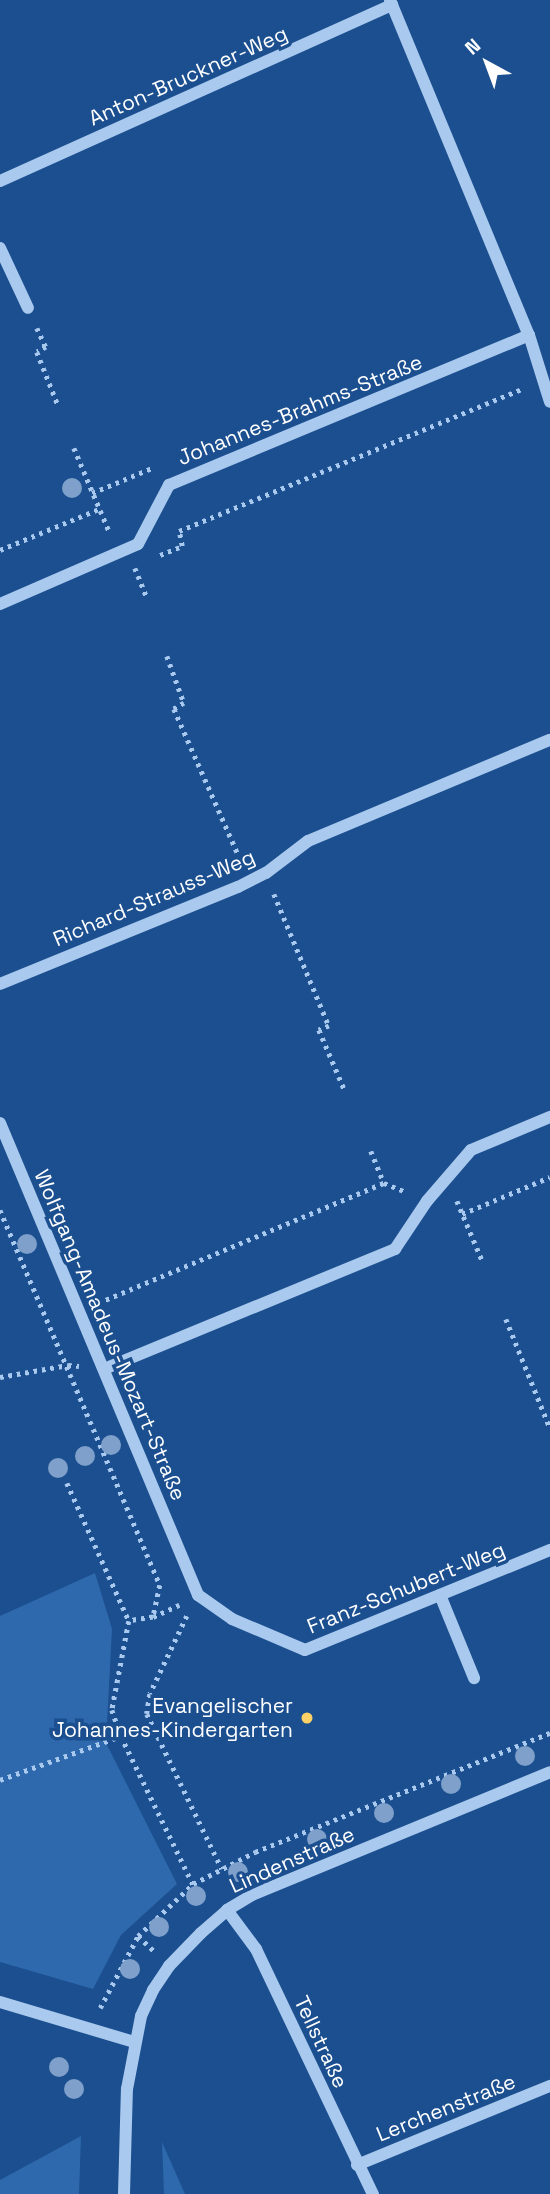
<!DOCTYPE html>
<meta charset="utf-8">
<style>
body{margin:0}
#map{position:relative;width:550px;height:2194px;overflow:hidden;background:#1b4f8f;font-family:"Space Grotesk",sans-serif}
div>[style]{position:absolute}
.green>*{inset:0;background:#2e69ad}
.path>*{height:4.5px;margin-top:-2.25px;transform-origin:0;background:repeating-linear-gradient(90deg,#a9c9ee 0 3.5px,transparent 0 8.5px)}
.minor>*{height:12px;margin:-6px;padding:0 6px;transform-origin:6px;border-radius:6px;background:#a9c9ee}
.trees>*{width:20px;height:20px;margin:-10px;border-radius:50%;background:#7ea0ca}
.dots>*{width:19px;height:19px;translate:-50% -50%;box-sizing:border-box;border:4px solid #1b4f8f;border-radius:50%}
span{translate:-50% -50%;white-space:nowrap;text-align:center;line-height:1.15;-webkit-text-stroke:7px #1b4f8f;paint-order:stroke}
.street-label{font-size:21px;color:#fff}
.poi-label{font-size:21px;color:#fff}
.right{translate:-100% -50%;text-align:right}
.north{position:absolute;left:452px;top:28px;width:70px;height:70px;-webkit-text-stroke:5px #1b4f8f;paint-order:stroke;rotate:319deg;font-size:19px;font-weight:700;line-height:28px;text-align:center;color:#fff}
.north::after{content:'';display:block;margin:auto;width:24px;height:32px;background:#fff;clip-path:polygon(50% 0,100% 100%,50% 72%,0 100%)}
</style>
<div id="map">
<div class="green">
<i style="clip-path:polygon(95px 1573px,112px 1629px,106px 1743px,177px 1884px,121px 1935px,93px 1989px,0 1962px,0 1616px)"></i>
<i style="clip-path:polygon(81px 2136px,79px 2194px,0 2194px,0 2180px)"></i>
<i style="clip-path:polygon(162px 2142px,185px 2194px,164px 2194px)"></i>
</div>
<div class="path">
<i style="left:37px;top:328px;width:21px;rotate:65deg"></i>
<i style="left:46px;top:347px;width:10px;rotate:151deg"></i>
<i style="left:37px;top:352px;width:57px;rotate:68.4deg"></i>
<i style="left:74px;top:448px;width:90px;rotate:67.1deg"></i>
<i style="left:92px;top:493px;width:65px;rotate:-22.6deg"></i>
<i style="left:0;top:550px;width:107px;rotate:-22.5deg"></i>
<i style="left:160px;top:555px;width:24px;rotate:-22deg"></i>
<i style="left:182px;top:546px;width:15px;rotate:-101deg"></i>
<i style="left:179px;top:531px;width:371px;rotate:-22.5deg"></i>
<i style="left:135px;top:568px;width:32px;rotate:68deg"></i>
<i style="left:167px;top:656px;width:50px;rotate:70.1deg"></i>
<i style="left:184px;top:703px;width:12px;rotate:149deg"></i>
<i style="left:174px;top:709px;width:166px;rotate:66.2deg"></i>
<i style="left:274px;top:894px;width:143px;rotate:67.4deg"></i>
<i style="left:329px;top:1026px;width:11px;rotate:158deg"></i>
<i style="left:319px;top:1030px;width:66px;rotate:66.9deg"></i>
<i style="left:371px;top:1151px;width:35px;rotate:68deg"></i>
<i style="left:384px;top:1183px;width:24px;rotate:22deg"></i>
<i style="left:457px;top:1201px;width:64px;rotate:67deg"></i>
<i style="left:0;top:1210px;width:408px;rotate:66.9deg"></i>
<i style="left:160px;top:1585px;width:33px;rotate:102deg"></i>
<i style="left:153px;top:1617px;width:24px;rotate:171deg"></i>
<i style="left:462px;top:1214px;width:95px;rotate:-22.8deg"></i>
<i style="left:98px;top:1303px;width:310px;rotate:-22.8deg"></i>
<i style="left:506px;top:1319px;width:118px;rotate:68deg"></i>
<i style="left:0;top:1377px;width:69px;rotate:-10deg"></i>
<i style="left:68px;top:1365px;width:11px;rotate:5deg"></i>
<i style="left:67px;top:1483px;width:151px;rotate:65.8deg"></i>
<i style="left:129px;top:1621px;width:91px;rotate:100.8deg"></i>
<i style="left:112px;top:1710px;width:28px;rotate:71deg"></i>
<i style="left:121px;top:1736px;width:165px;rotate:64.1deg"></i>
<i style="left:187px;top:1616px;width:86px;rotate:115.4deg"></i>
<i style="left:150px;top:1694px;width:20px;rotate:99deg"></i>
<i style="left:147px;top:1714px;width:172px;rotate:64.2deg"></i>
<i style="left:153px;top:1617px;width:29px;rotate:-25deg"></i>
<i style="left:0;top:1780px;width:129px;rotate:-20deg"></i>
<i style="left:138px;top:1936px;width:21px;rotate:43deg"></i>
<i style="left:100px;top:2008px;width:81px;rotate:-62.2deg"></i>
<i style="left:138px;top:1936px;width:76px;rotate:-43.4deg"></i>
<i style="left:193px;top:1884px;width:70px;rotate:-27.3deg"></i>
<i style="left:255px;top:1852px;width:318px;rotate:-22deg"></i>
</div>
<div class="minor">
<i style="left:390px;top:0;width:363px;rotate:67.5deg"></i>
<i style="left:529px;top:335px;width:70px;rotate:72.6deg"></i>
<i style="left:0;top:181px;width:430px;rotate:-24.2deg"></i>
<i style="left:0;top:248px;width:66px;rotate:65deg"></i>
<i style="left:0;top:604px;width:150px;rotate:-23.5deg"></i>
<i style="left:138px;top:544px;width:67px;rotate:-62.3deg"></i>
<i style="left:169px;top:485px;width:390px;rotate:-22.6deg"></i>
<i style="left:0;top:984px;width:257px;rotate:-22.2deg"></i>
<i style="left:238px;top:887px;width:31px;rotate:-27deg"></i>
<i style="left:266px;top:873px;width:53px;rotate:-37.3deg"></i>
<i style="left:308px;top:841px;width:262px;rotate:-22.7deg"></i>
<i style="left:0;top:1123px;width:512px;rotate:67.24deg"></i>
<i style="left:198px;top:1595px;width:42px;rotate:35.2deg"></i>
<i style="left:232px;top:1619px;width:79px;rotate:23deg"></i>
<i style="left:305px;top:1650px;width:265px;rotate:-22.2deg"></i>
<i style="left:104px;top:1369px;width:315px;rotate:-22.4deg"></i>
<i style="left:395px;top:1249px;width:58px;rotate:-56.3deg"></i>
<i style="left:427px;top:1201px;width:67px;rotate:-49.2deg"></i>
<i style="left:471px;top:1150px;width:86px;rotate:-22.7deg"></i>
<i style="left:440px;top:1595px;width:90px;rotate:67.7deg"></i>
<i style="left:227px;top:1910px;width:49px;rotate:53.4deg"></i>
<i style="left:256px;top:1949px;width:272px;rotate:64.5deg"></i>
<i style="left:0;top:2002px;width:140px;rotate:16.6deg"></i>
<i style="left:357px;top:2165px;width:209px;rotate:-22.3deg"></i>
<i style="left:124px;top:2194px;width:105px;rotate:-88.4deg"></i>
<i style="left:127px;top:2089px;width:74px;rotate:-79.1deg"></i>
<i style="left:141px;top:2016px;width:29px;rotate:-65deg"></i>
<i style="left:153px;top:1990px;width:29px;rotate:-56deg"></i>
<i style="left:169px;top:1966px;width:46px;rotate:-45.9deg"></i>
<i style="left:201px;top:1933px;width:35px;rotate:-41deg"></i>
<i style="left:227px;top:1910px;width:29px;rotate:-31deg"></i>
<i style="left:252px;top:1895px;width:322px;rotate:-22.4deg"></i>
</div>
<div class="trees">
<i style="left:72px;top:488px"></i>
<i style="left:27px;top:1244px"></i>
<i style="left:111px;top:1445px"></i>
<i style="left:85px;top:1456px"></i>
<i style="left:58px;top:1468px"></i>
<i style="left:525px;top:1756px"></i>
<i style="left:451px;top:1784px"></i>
<i style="left:384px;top:1813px"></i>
<i style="left:317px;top:1839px"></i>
<i style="left:238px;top:1872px"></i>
<i style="left:196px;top:1896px"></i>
<i style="left:159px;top:1927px"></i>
<i style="left:130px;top:1969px"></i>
<i style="left:59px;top:2067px"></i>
<i style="left:74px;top:2089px"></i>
</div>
<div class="dots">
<i style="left:307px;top:1718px;background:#ffd166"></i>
</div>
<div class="street-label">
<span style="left:188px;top:76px;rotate:-24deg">Anton-Bruckner-Weg</span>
<span style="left:300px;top:410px;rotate:-22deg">Johannes-Brahms-Straße</span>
<span style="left:154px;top:898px;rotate:-23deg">Richard-Strauss-Weg</span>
<span style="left:110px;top:1335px;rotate:67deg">Wolfgang-Amadeus-Mozart-Straße</span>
<span style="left:406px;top:1588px;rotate:-22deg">Franz-Schubert-Weg</span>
<span style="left:292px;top:1860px;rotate:-24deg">Lindenstraße</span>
<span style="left:321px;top:2042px;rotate:65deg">Tellstraße</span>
<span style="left:446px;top:2108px;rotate:-22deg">Lerchenstraße</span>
</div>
<div class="poi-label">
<span class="right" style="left:293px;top:1718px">Evangelischer<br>Johannes-Kindergarten</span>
</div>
<div class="north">N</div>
</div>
